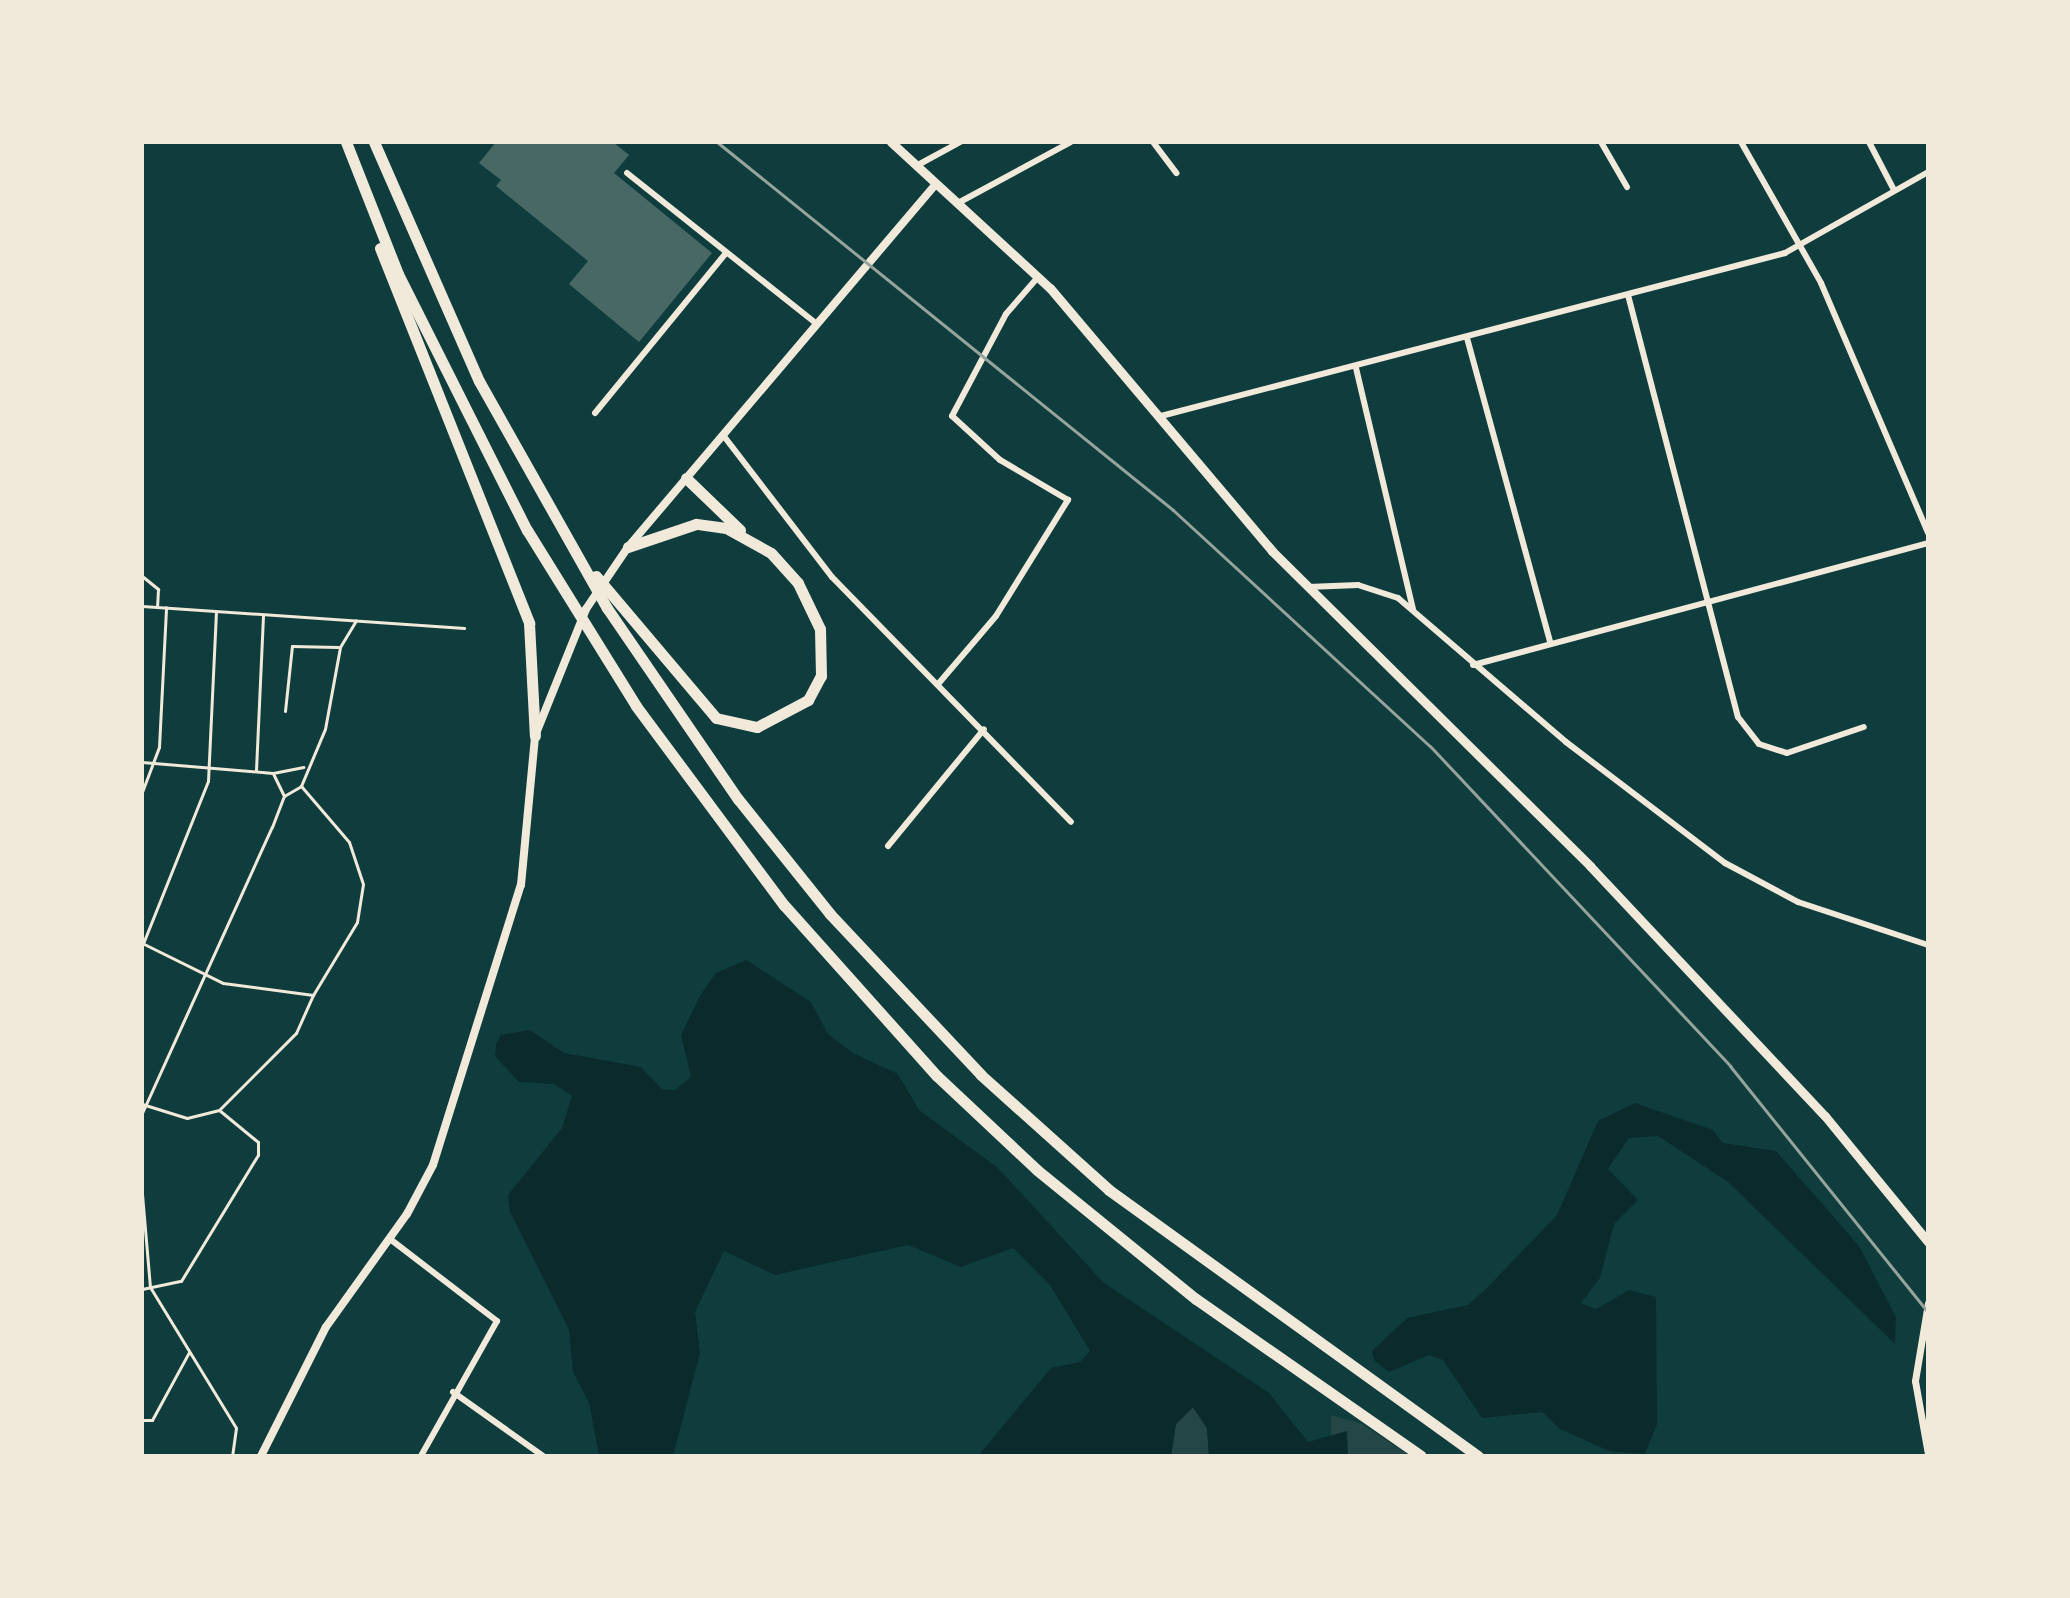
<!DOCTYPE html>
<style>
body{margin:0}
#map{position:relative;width:2070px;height:1598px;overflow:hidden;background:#0f3d3e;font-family:"Roboto Serif",serif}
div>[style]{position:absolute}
.green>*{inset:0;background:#244646}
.water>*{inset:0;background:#0a2a2b}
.building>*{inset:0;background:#486865}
.service>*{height:3px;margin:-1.5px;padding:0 1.5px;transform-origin:1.5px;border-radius:1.5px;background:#f1e9da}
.minor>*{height:6px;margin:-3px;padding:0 3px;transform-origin:3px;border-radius:3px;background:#f1e9da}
.tertiary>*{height:7px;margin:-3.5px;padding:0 3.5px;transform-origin:3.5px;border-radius:3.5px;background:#f1e9da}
.secondary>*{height:8px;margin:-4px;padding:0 4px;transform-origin:4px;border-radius:4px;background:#f1e9da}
.primary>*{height:9px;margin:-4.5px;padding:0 4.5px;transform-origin:4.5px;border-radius:4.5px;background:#f1e9da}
.motorway>*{height:11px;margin:-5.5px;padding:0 5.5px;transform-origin:5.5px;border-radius:5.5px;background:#f1e9da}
.rail>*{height:3px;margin:-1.5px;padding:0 1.5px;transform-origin:1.5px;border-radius:1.5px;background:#97a49c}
span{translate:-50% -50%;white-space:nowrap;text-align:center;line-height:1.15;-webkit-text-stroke:8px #f1e9da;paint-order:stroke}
.frame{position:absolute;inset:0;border:144px solid #f1e9da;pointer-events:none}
</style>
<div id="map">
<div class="green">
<i style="clip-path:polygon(1193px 1407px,1207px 1429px,1209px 1456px,1171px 1456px,1176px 1424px)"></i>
<i style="clip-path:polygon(1331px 1415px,1362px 1424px,1410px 1456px,1331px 1456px)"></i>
</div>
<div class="water">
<i style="clip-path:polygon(746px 960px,811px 1002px,828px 1034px,853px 1053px,898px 1074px,919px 1110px,998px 1168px,1104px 1283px,1269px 1393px,1308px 1442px,1347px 1431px,1348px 1456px,1209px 1456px,1207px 1428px,1193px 1407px,1176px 1424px,1171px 1456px,978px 1456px,1051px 1368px,1080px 1362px,1090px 1351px,1050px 1285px,1013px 1248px,961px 1267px,908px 1245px,775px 1275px,724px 1251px,695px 1312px,700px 1353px,673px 1456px,599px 1456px,589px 1403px,573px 1372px,569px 1330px,510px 1212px,508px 1195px,562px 1128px,572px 1096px,554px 1084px,519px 1082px,495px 1056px,496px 1044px,501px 1035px,530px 1030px,564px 1053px,641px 1067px,662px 1089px,675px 1090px,691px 1077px,681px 1035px,701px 994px,716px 973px)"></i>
<i style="clip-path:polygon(1635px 1103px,1713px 1130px,1723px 1143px,1776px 1151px,1859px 1246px,1896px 1317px,1895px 1344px,1728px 1182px,1658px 1136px,1629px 1138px,1608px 1169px,1638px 1200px,1614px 1224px,1600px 1278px,1581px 1303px,1596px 1309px,1629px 1290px,1656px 1297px,1657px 1424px,1645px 1454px,1609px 1451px,1560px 1429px,1542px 1412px,1482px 1418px,1443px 1360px,1429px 1355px,1389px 1372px,1374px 1360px,1372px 1351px,1407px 1318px,1468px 1305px,1486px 1289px,1557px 1215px,1598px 1121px)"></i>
</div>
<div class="building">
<i style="clip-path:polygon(496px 142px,613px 142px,629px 155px,614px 173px,712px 253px,639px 342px,569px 284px,588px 261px,496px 186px,501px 180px,479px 163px)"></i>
</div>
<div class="service">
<i style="left:142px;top:576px;width:21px;rotate:39deg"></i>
<i style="left:158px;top:589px;width:18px;rotate:93deg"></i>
<i style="left:142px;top:606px;width:323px;rotate:3.9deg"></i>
<i style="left:285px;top:711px;width:65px;rotate:-83.9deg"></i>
<i style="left:292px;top:646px;width:46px;rotate:1.2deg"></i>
<i style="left:142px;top:762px;width:131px;rotate:4.8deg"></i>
<i style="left:273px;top:773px;width:31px;rotate:-11deg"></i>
<i style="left:256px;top:770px;width:154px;rotate:-87.4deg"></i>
<i style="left:142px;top:792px;width:48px;rotate:-69.3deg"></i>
<i style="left:159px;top:747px;width:140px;rotate:-87.1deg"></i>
<i style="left:284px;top:796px;width:20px;rotate:-30deg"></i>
<i style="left:301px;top:786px;width:62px;rotate:-67.2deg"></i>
<i style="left:325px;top:729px;width:83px;rotate:-79.6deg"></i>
<i style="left:340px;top:647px;width:31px;rotate:-59deg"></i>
<i style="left:142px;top:943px;width:90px;rotate:26.3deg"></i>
<i style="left:223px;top:983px;width:91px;rotate:7.6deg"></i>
<i style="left:313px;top:995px;width:85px;rotate:-58.9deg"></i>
<i style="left:357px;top:922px;width:38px;rotate:-81deg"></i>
<i style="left:363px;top:884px;width:44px;rotate:-108.4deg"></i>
<i style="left:349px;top:842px;width:74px;rotate:-130.6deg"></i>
<i style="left:142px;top:946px;width:178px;rotate:-68.2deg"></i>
<i style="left:208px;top:781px;width:169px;rotate:-87.3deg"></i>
<i style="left:142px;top:1104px;width:47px;rotate:17.3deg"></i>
<i style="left:187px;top:1118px;width:33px;rotate:-14deg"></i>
<i style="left:219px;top:1110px;width:109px;rotate:-45deg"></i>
<i style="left:296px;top:1033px;width:42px;rotate:-65.9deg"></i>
<i style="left:142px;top:1113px;width:314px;rotate:-65.6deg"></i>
<i style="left:272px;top:827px;width:33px;rotate:-69deg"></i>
<i style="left:284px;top:796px;width:25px;rotate:-116deg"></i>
<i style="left:142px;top:1194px;width:93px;rotate:85.1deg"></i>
<i style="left:150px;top:1287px;width:165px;rotate:58.6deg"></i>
<i style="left:236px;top:1428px;width:28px;rotate:98deg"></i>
<i style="left:142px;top:1289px;width:40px;rotate:-12deg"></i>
<i style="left:181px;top:1281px;width:148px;rotate:-58.6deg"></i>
<i style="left:258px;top:1155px;width:13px;rotate:-90deg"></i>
<i style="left:258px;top:1142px;width:50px;rotate:-140.6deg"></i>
<i style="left:142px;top:1420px;width:10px"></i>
<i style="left:152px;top:1420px;width:77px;rotate:-61.4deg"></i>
</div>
<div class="minor">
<i style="left:1153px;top:142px;width:39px;rotate:53deg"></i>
<i style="left:1601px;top:142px;width:52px;rotate:60deg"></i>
<i style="left:1741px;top:142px;width:162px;rotate:60.4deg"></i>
<i style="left:1821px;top:283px;width:272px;rotate:66.8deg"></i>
<i style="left:1869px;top:142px;width:54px;rotate:62.5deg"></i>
<i style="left:916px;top:166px;width:50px;rotate:-28.6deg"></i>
<i style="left:627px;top:173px;width:243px;rotate:38.5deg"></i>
<i style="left:958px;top:203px;width:128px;rotate:-28.4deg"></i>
<i style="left:1628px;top:295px;width:436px;rotate:75.4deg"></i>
<i style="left:1738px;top:717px;width:34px;rotate:52deg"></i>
<i style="left:1759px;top:744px;width:29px;rotate:18deg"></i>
<i style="left:1787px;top:753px;width:81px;rotate:-18.7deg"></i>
<i style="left:1467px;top:338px;width:315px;rotate:74.7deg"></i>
<i style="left:1356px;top:368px;width:248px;rotate:76.7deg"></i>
<i style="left:595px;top:413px;width:207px;rotate:-50.7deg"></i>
<i style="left:1161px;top:416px;width:645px;rotate:-14.64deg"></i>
<i style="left:1785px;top:253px;width:164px;rotate:-29.5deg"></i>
<i style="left:723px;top:435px;width:179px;rotate:52.5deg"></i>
<i style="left:832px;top:577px;width:342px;rotate:45.7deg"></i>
<i style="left:1308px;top:587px;width:50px;rotate:-2.3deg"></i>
<i style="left:1358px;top:585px;width:42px;rotate:18deg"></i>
<i style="left:1398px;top:598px;width:221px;rotate:40.6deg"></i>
<i style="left:1566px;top:742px;width:200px;rotate:37.3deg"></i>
<i style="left:1725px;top:863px;width:83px;rotate:28.1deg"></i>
<i style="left:1798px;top:902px;width:137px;rotate:18.3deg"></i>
<i style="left:1473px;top:665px;width:471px;rotate:-15deg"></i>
<i style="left:939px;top:683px;width:88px;rotate:-49.6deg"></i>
<i style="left:996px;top:616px;width:137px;rotate:-58.2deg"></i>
<i style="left:1068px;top:500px;width:79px;rotate:-149.5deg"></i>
<i style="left:1000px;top:460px;width:65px;rotate:-137.5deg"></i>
<i style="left:952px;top:416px;width:115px;rotate:-62.1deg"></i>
<i style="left:1006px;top:314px;width:49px;rotate:-49.1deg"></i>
<i style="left:888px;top:846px;width:151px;rotate:-50.6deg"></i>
<i style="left:390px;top:1239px;width:135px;rotate:37.5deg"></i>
<i style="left:497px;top:1321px;width:155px;rotate:119.4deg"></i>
<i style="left:453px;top:1392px;width:110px;rotate:35.4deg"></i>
</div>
<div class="tertiary">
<i style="left:1928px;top:1303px;width:79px;rotate:99.5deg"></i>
<i style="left:1915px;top:1381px;width:74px;rotate:79.9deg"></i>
</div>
<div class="secondary">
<i style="left:261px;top:1456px;width:144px;rotate:-63.3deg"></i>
<i style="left:326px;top:1327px;width:139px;rotate:-54.4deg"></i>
<i style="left:407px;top:1214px;width:55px;rotate:-62deg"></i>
<i style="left:433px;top:1165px;width:294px;rotate:-72.6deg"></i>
<i style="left:521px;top:885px;width:150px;rotate:-84.6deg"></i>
<i style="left:535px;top:736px;width:137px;rotate:-68.1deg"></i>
<i style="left:586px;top:609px;width:75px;rotate:-55.9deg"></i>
<i style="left:628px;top:547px;width:476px;rotate:-49.7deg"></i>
</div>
<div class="primary">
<i style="left:891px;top:142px;width:216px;rotate:42.6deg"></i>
<i style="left:1050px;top:288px;width:344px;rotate:49.8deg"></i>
<i style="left:1272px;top:551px;width:448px;rotate:44.7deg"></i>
<i style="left:1590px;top:866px;width:343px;rotate:46.8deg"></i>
<i style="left:1825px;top:1116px;width:163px;rotate:50.7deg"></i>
</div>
<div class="motorway">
<i style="left:346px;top:142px;width:142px;rotate:68.5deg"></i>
<i style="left:398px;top:274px;width:287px;rotate:63.3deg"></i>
<i style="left:527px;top:530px;width:207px;rotate:58.2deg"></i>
<i style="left:636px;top:706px;width:248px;rotate:53.4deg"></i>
<i style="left:784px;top:905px;width:229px;rotate:48.2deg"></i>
<i style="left:937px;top:1076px;width:137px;rotate:43.2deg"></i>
<i style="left:1037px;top:1170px;width:205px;rotate:39.1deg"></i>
<i style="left:1196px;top:1299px;width:274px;rotate:34.9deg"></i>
<i style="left:374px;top:142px;width:261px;rotate:66.3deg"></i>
<i style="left:479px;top:381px;width:261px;rotate:60.6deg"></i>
<i style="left:607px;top:608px;width:232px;rotate:55.6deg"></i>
<i style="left:738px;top:799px;width:147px;rotate:51.3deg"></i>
<i style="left:830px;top:914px;width:221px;rotate:46.8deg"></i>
<i style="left:981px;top:1075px;width:172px;rotate:41.9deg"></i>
<i style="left:1109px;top:1190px;width:455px;rotate:35.8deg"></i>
<i style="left:380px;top:248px;width:404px;rotate:68.3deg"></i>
<i style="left:529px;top:623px;width:113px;rotate:87deg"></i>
<i style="left:686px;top:478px;width:75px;rotate:43.9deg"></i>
<i style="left:596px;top:576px;width:186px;rotate:49.8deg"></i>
<i style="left:716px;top:718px;width:42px;rotate:12.4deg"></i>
<i style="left:757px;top:727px;width:58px;rotate:-27.9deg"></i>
<i style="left:808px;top:700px;width:27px;rotate:-62deg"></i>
<i style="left:821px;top:676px;width:47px;rotate:-91.2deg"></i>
<i style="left:820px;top:629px;width:51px;rotate:-115.6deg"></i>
<i style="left:798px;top:583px;width:40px;rotate:-132deg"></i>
<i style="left:771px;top:553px;width:51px;rotate:-150.9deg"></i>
<i style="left:726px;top:528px;width:30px;rotate:-172deg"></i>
<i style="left:696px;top:524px;width:72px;rotate:161.3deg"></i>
</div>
<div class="rail">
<i style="left:717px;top:142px;width:586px;rotate:38.9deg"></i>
<i style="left:1173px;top:510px;width:349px;rotate:42.6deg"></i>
<i style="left:1430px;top:746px;width:439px;rotate:46.8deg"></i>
<i style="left:1730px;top:1066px;width:316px;rotate:51.2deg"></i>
</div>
<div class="frame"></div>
</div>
